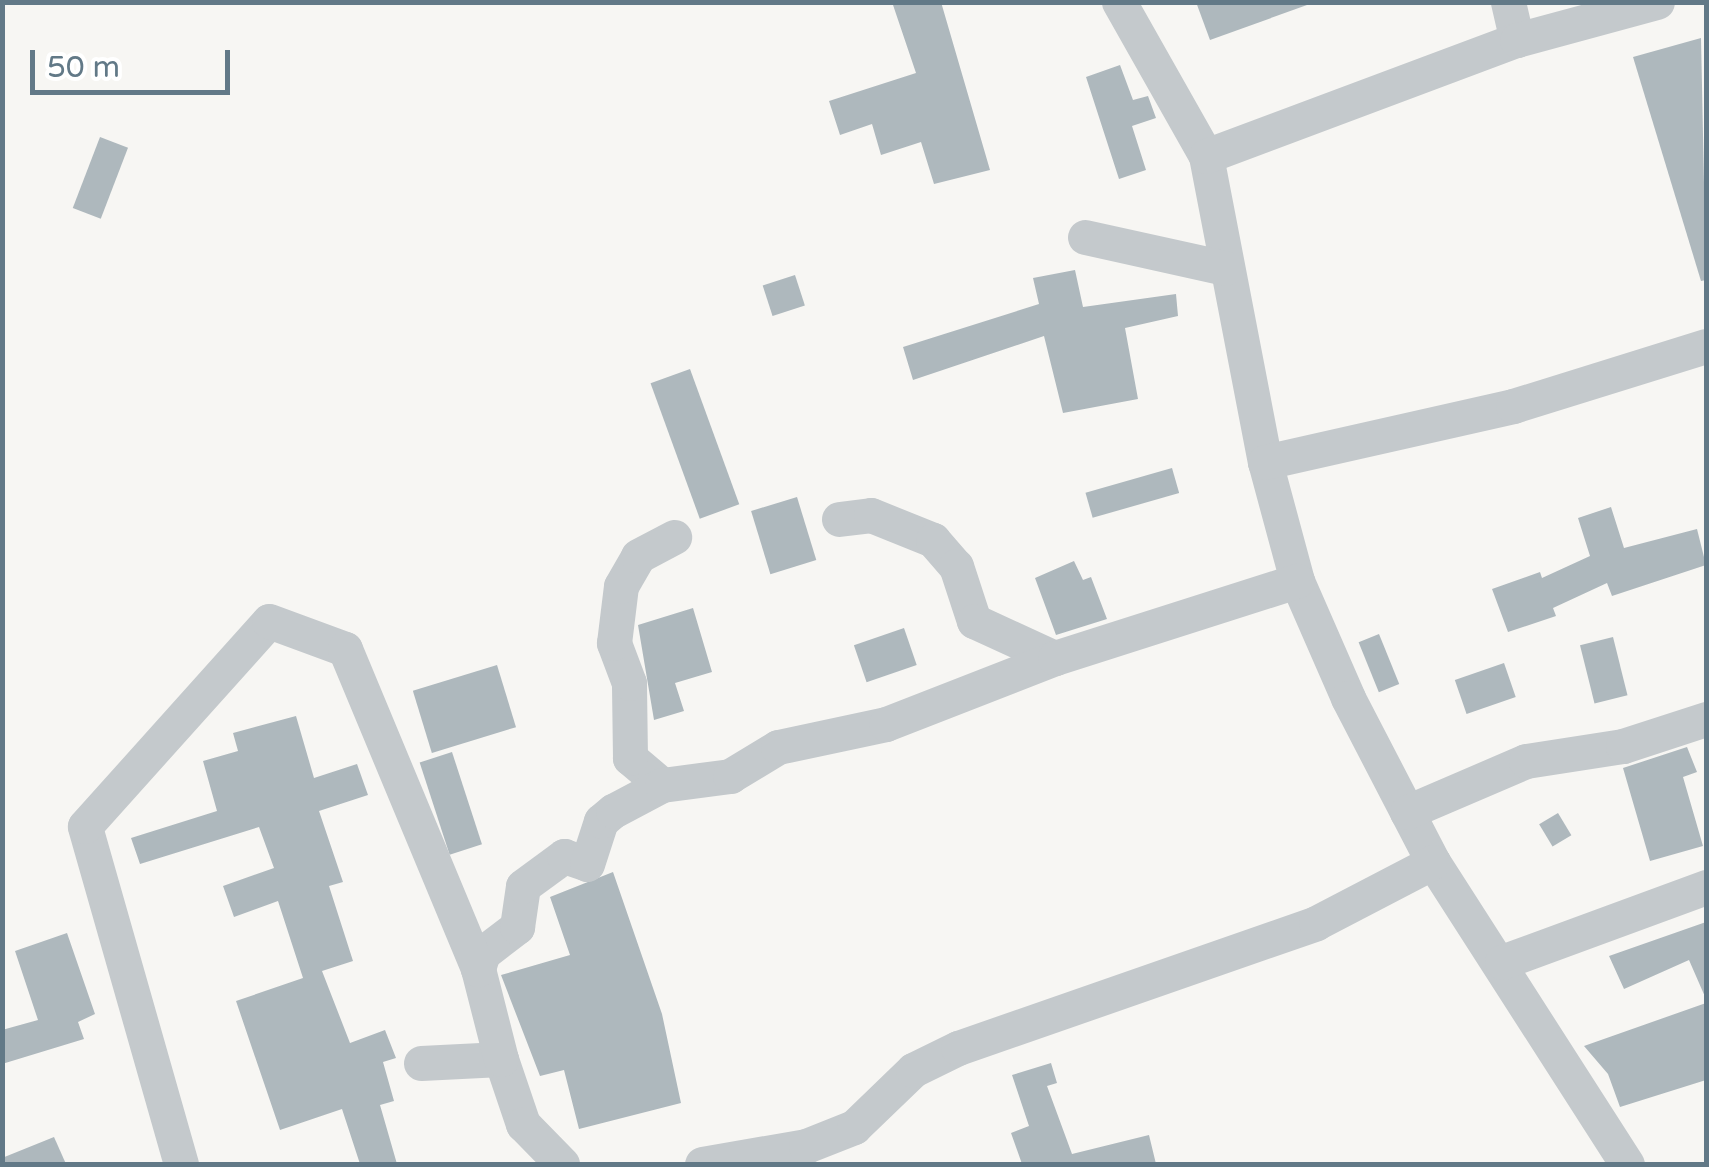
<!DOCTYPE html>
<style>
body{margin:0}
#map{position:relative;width:1709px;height:1167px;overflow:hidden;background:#f7f6f3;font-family:"Varela Round",sans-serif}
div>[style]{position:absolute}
.building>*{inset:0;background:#aeb8bd;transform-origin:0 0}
.minor>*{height:35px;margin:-17.5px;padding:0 17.5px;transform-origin:17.5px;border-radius:17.5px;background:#c4c9cc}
span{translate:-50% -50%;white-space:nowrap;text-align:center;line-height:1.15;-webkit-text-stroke:10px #fff;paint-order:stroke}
.frame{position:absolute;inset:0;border:5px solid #627987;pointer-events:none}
.scale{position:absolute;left:30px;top:50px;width:200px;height:45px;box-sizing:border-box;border:5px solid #627987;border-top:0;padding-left:12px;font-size:30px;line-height:35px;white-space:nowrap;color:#627987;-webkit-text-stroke:8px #fff;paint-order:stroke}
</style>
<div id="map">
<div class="building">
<i style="clip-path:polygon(892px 2px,941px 2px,990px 170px,934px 184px,921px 142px,881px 155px,872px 124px,840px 135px,829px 101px,916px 73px)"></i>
<i style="clip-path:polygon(1196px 2px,1306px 2px,1307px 5px,1210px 40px)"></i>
<i style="clip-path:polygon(1701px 38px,1706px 280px,1701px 281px,1633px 57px)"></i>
<i style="clip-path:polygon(1120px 65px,1133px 100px,1148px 96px,1156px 118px,1132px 126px,1146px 170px,1119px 179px,1086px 77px)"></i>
<i style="left:100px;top:137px;width:30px;height:76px;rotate:21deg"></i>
<i style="clip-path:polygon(1075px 270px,1083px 307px,1176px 294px,1178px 316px,1125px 328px,1138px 399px,1063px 413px,1044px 336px,913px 380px,903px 347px,1039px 304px,1033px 278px)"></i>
<i style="left:795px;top:275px;width:32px;height:34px;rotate:72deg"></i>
<i style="left:690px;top:369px;width:144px;height:42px;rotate:70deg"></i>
<i style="left:1172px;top:468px;width:26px;height:90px;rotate:74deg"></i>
<i style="left:797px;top:497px;width:66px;height:48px;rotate:73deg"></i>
<i style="clip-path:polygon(1611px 507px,1624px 548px,1697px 529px,1706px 565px,1612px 596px,1607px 583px,1553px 608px,1556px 616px,1508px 632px,1492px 589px,1540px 572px,1542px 578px,1590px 556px,1578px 518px)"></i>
<i style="clip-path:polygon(1074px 561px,1083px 580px,1091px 577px,1107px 619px,1056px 635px,1035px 578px)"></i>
<i style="clip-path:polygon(693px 608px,712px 672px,675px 683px,684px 711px,654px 720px,638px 625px)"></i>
<i style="left:904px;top:628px;width:39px;height:53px;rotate:71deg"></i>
<i style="left:1379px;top:634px;width:54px;height:22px;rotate:68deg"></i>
<i style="left:1613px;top:637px;width:60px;height:34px;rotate:76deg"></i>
<i style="left:1504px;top:663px;width:36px;height:52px;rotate:71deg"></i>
<i style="left:497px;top:665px;width:65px;height:88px;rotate:73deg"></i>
<i style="clip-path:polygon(296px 716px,314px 778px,357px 764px,368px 795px,319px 811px,343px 882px,329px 886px,353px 961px,322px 971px,350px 1043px,385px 1030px,396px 1058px,383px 1062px,394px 1101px,380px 1105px,397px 1164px,360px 1164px,342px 1109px,280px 1130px,236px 1001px,303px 978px,278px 901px,234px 917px,223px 886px,274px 868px,259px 827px,140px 864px,131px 838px,217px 811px,203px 761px,238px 751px,233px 733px)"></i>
<i style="clip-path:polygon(1687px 747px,1697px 772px,1683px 777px,1703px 846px,1650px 861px,1623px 768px)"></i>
<i style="left:452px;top:752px;width:97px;height:34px;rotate:72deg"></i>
<i style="left:1558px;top:813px;width:26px;height:22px;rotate:59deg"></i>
<i style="clip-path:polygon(613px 872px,662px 1014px,681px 1103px,579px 1129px,564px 1070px,540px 1076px,501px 975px,570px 955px,550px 897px)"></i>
<i style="clip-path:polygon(1706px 922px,1706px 999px,1689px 960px,1624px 989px,1609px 956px)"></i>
<i style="clip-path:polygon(67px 933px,95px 1014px,78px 1022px,84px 1039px,2px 1064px,2px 1030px,38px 1020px,15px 951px)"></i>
<i style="clip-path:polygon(1706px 1003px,1706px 1080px,1620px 1107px,1608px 1074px,1584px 1046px)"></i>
<i style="clip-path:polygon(1051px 1063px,1057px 1083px,1047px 1086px,1072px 1154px,1149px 1135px,1156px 1164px,1022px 1164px,1011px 1133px,1029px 1126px,1012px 1075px)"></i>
<i style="clip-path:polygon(54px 1137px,66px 1164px,2px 1164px,2px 1158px)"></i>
</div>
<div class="minor">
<i style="left:1119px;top:2px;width:177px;rotate:60.5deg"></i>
<i style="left:1206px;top:156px;width:312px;rotate:79.1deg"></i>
<i style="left:1265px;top:462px;width:123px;rotate:74.9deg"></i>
<i style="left:1297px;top:581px;width:128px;rotate:66.4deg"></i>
<i style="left:1348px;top:698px;width:185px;rotate:62.6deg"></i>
<i style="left:1433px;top:862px;width:359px;rotate:57.3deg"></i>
<i style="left:1508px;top:2px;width:39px;rotate:77deg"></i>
<i style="left:1206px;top:156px;width:332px;rotate:-20.5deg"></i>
<i style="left:1517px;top:40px;width:145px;rotate:-15.2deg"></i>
<i style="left:1085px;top:237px;width:143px;rotate:12.5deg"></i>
<i style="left:1265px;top:462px;width:254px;rotate:-12.7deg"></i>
<i style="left:1513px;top:406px;width:202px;rotate:-17.3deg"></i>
<i style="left:839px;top:519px;width:32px;rotate:-7deg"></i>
<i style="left:871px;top:515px;width:67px;rotate:22deg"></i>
<i style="left:933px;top:540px;width:35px;rotate:49deg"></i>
<i style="left:956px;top:566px;width:58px;rotate:71.9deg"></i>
<i style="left:974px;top:621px;width:89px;rotate:24.6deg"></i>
<i style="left:662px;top:785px;width:42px;rotate:-139.8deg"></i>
<i style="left:630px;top:758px;width:75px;rotate:-90.8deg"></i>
<i style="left:629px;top:683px;width:43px;rotate:-110.6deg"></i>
<i style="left:614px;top:643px;width:57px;rotate:-83deg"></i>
<i style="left:621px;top:586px;width:34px;rotate:-60deg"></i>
<i style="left:638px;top:556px;width:41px;rotate:-27.8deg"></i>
<i style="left:1407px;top:812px;width:129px;rotate:-23.2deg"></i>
<i style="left:1526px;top:761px;width:98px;rotate:-8.8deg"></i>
<i style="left:1623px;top:746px;width:87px;rotate:-18deg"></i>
<i style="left:1502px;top:962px;width:217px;rotate:-20.2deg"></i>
<i style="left:501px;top:1059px;width:69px;rotate:71.3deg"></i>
<i style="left:523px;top:1124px;width:56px;rotate:45.7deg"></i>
<i style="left:421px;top:1063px;width:80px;rotate:-2.9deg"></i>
<i style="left:501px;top:1059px;width:93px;rotate:-104.3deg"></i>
<i style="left:478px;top:969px;width:17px;rotate:-73deg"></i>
<i style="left:483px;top:953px;width:43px;rotate:-37.4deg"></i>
<i style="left:517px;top:927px;width:41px;rotate:-81.7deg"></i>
<i style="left:523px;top:886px;width:51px;rotate:-36.2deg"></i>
<i style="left:564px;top:856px;width:24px;rotate:19deg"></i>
<i style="left:587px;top:864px;width:45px;rotate:-72deg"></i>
<i style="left:601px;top:821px;width:16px;rotate:-40deg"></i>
<i style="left:613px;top:811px;width:55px;rotate:-28deg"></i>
<i style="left:662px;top:785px;width:69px;rotate:-7.5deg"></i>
<i style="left:730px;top:776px;width:56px;rotate:-31.1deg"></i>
<i style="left:778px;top:747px;width:110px;rotate:-12deg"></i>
<i style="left:886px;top:724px;width:181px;rotate:-21.3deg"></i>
<i style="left:1055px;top:658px;width:254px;rotate:-17.7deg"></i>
<i style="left:181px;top:1164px;width:351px;rotate:-105.9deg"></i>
<i style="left:85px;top:826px;width:275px;rotate:-48.1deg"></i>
<i style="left:269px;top:621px;width:81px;rotate:20.2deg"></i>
<i style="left:345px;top:649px;width:347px;rotate:67.4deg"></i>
<i style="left:702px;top:1164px;width:106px;rotate:-9.8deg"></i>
<i style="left:806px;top:1146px;width:52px;rotate:-21.6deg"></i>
<i style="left:854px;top:1127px;width:82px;rotate:-44deg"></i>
<i style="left:913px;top:1070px;width:50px;rotate:-26.1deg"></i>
<i style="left:958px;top:1048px;width:379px;rotate:-19.2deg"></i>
<i style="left:1316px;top:923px;width:132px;rotate:-27.5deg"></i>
</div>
<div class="frame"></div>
<div class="scale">50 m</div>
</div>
